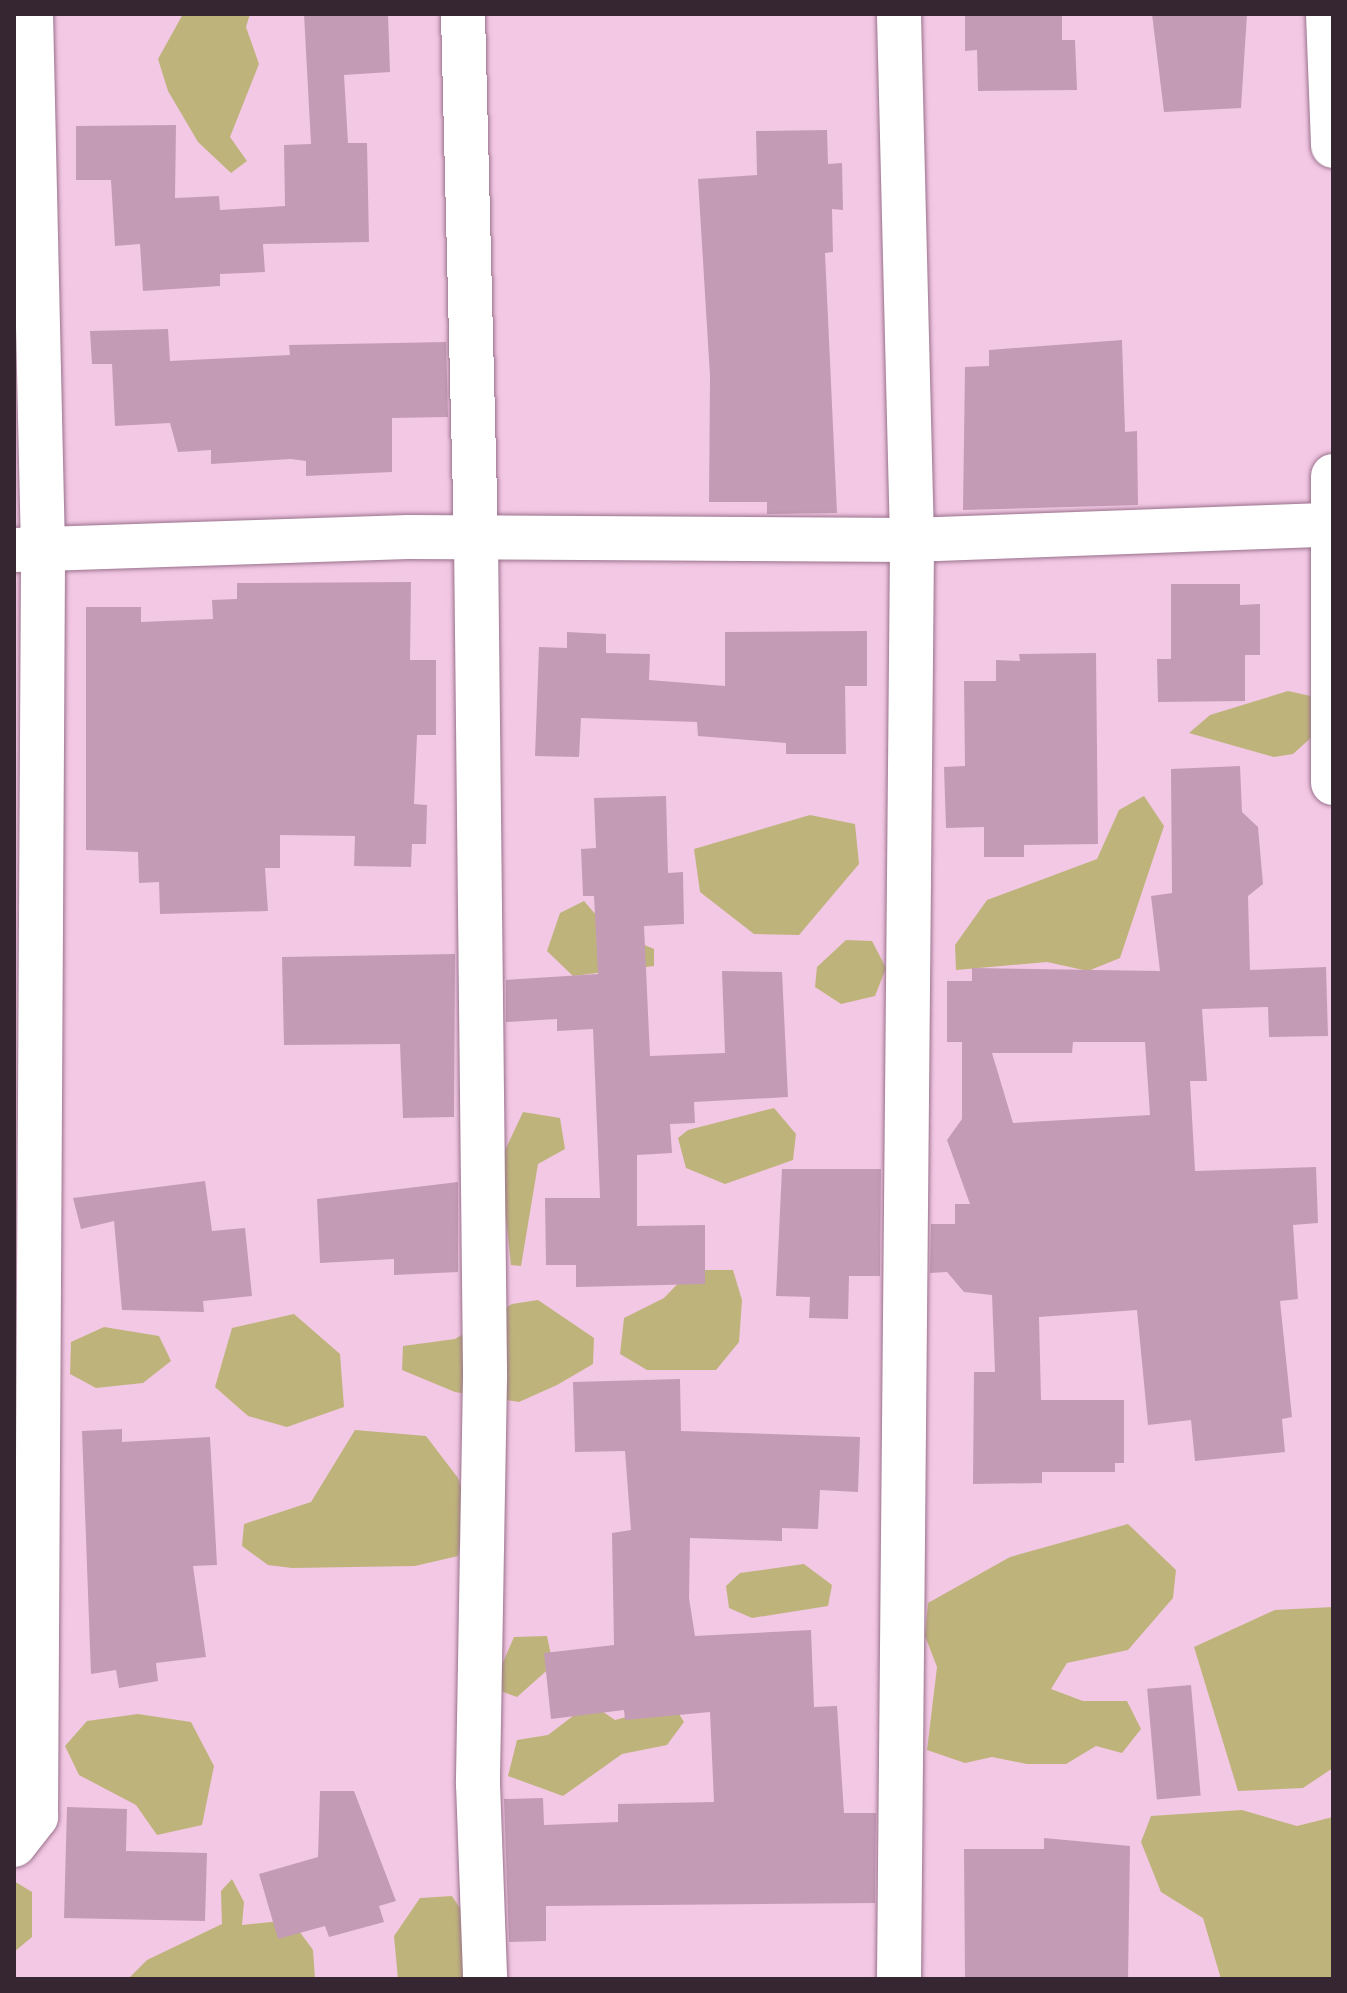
<!DOCTYPE html>
<html>
<head>
<meta charset="utf-8">
<style>
  body { margin:0 }
  #map { position:relative; width:1347px; height:1993px; overflow:hidden; background:#f3c8e4; font-family:Mulish,sans-serif }
  div>[style] { position:absolute }
  .green>* { inset:0; background:#beb47b }
  .building>* { inset:0; background:#c49bb5; transform-origin:0 0 }
  .roads { filter:drop-shadow(0 0 2px #99728c) drop-shadow(0 0 2px #99728c) }
  .street>* { height:44px; margin:-22px; padding:0 22px; transform-origin:22px; border-radius:22px; background:#fff }
  span { translate:-50% -50%; white-space:nowrap; text-align:center; line-height:1.15; -webkit-text-stroke:6px #fef5fa; paint-order:stroke }
  .frame { position:absolute; inset:0; border:16px solid #362631; pointer-events:none }
</style>
</head>
<body>
<div id="map">
  <div class="green">
    <i style="clip-path:polygon(183px 14px,250px 14px,246px 27px,259px 64px,230px 137px,247px 161px,231px 173px,198px 142px,168px 91px,158px 59px)"></i>
    <i style="clip-path:polygon(1288px 691px,1315px 697px,1324px 726px,1293px 754px,1274px 757px,1189px 733px,1210px 715px)"></i>
    <i style="clip-path:polygon(1144px 796px,1164px 826px,1120px 958px,1088px 971px,1047px 962px,956px 970px,955px 945px,987px 900px,1097px 859px,1119px 810px)"></i>
    <i style="clip-path:polygon(810px 815px,855px 824px,859px 864px,799px 935px,754px 934px,700px 892px,694px 849px)"></i>
    <i style="clip-path:polygon(584px 901px,609px 930px,654px 949px,654px 966px,573px 976px,547px 951px,560px 913px)"></i>
    <i style="clip-path:polygon(846px 940px,872px 941px,886px 968px,875px 996px,841px 1004px,815px 987px,817px 967px)"></i>
    <i style="clip-path:polygon(774px 1108px,796px 1134px,793px 1160px,725px 1184px,686px 1168px,678px 1138px,688px 1130px)"></i>
    <i style="clip-path:polygon(523px 1112px,560px 1118px,565px 1149px,538px 1164px,521px 1266px,511px 1265px,500px 1161px)"></i>
    <i style="clip-path:polygon(691px 1270px,733px 1270px,742px 1300px,739px 1342px,716px 1370px,647px 1370px,620px 1354px,624px 1318px,664px 1298px)"></i>
    <i style="clip-path:polygon(538px 1300px,594px 1338px,593px 1364px,557px 1385px,519px 1402px,455px 1392px,402px 1370px,403px 1346px,455px 1339px,512px 1304px)"></i>
    <i style="clip-path:polygon(294px 1314px,340px 1354px,344px 1407px,287px 1427px,248px 1416px,215px 1387px,232px 1328px)"></i>
    <i style="clip-path:polygon(104px 1327px,159px 1336px,171px 1361px,143px 1383px,96px 1388px,70px 1374px,71px 1342px)"></i>
    <i style="clip-path:polygon(355px 1430px,426px 1436px,458px 1478px,466px 1503px,458px 1556px,415px 1566px,292px 1568px,268px 1565px,242px 1546px,244px 1524px,311px 1502px)"></i>
    <i style="clip-path:polygon(1128px 1524px,1176px 1570px,1173px 1598px,1128px 1650px,1067px 1663px,1051px 1689px,1083px 1701px,1127px 1701px,1141px 1729px,1122px 1753px,1096px 1746px,1066px 1764px,1027px 1764px,992px 1757px,965px 1763px,927px 1750px,937px 1667px,925px 1636px,928px 1603px,1010px 1557px)"></i>
    <i style="clip-path:polygon(804px 1564px,832px 1585px,828px 1606px,752px 1618px,729px 1608px,726px 1586px,740px 1573px)"></i>
    <i style="clip-path:polygon(1333px 1607px,1333px 1768px,1303px 1788px,1238px 1791px,1194px 1647px,1275px 1610px)"></i>
    <i style="clip-path:polygon(547px 1636px,553px 1665px,517px 1697px,503px 1692px,497px 1676px,514px 1637px)"></i>
    <i style="clip-path:polygon(590px 1703px,615px 1720px,673px 1704px,684px 1722px,667px 1745px,622px 1754px,563px 1796px,508px 1776px,517px 1740px,548px 1735px)"></i>
    <i style="clip-path:polygon(138px 1714px,191px 1722px,214px 1766px,202px 1825px,157px 1835px,136px 1805px,79px 1775px,65px 1746px,87px 1721px)"></i>
    <i style="clip-path:polygon(1242px 1810px,1297px 1826px,1333px 1817px,1333px 1979px,1221px 1979px,1203px 1918px,1161px 1892px,1141px 1842px,1151px 1816px)"></i>
    <i style="clip-path:polygon(232px 1879px,244px 1902px,242px 1925px,291px 1920px,313px 1950px,315px 1979px,128px 1979px,147px 1960px,222px 1924px,221px 1891px)"></i>
    <i style="clip-path:polygon(14px 1881px,32px 1892px,32px 1937px,14px 1952px)"></i>
    <i style="clip-path:polygon(452px 1896px,506px 1979px,398px 1979px,394px 1936px,420px 1898px)"></i>
  </div>
  <div class="building">
    <i style="clip-path:polygon(304px 14px,388px 14px,390px 72px,344px 75px,348px 143px,367px 143px,369px 242px,263px 244px,265px 272px,220px 274px,220px 286px,143px 291px,140px 244px,115px 246px,111px 180px,76px 180px,76px 126px,176px 125px,175px 198px,219px 196px,220px 210px,285px 206px,284px 145px,311px 144px)"></i>
    <i style="clip-path:polygon(965px 14px,1062px 14px,1062px 40px,1075px 40px,1077px 90px,978px 91px,977px 50px,965px 51px)"></i>
    <i style="clip-path:polygon(1152px 14px,1247px 14px,1241px 108px,1164px 112px)"></i>
    <i style="clip-path:polygon(827px 130px,828px 164px,842px 163px,843px 210px,832px 209px,833px 252px,825px 253px,837px 513px,767px 514px,767px 502px,709px 502px,710px 376px,698px 179px,757px 175px,756px 131px)"></i>
    <i style="clip-path:polygon(168px 329px,170px 361px,290px 355px,289px 345px,446px 342px,448px 417px,392px 418px,392px 472px,306px 476px,306px 461px,291px 459px,211px 464px,211px 450px,178px 452px,170px 423px,115px 426px,112px 364px,92px 364px,90px 331px)"></i>
    <i style="clip-path:polygon(1122px 340px,1125px 432px,1137px 431px,1138px 505px,963px 510px,965px 367px,989px 366px,989px 350px)"></i>
    <i style="clip-path:polygon(411px 582px,410px 660px,436px 660px,436px 735px,417px 735px,414px 804px,427px 805px,426px 844px,412px 844px,411px 867px,354px 866px,355px 836px,280px 835px,280px 868px,265px 868px,268px 911px,160px 914px,159px 882px,139px 883px,138px 852px,86px 850px,86px 607px,141px 607px,141px 622px,213px 619px,212px 600px,237px 599px,237px 583px)"></i>
    <i style="clip-path:polygon(1171px 584px,1240px 584px,1240px 605px,1260px 604px,1260px 655px,1245px 655px,1245px 701px,1158px 702px,1157px 659px,1171px 659px)"></i>
    <i style="clip-path:polygon(867px 631px,867px 686px,845px 686px,846px 754px,786px 754px,786px 743px,698px 736px,697px 722px,581px 718px,579px 757px,535px 756px,539px 647px,567px 648px,567px 632px,606px 634px,606px 653px,650px 654px,649px 680px,725px 686px,725px 632px)"></i>
    <i style="clip-path:polygon(1096px 653px,1098px 844px,1024px 845px,1024px 857px,984px 857px,984px 827px,946px 828px,944px 767px,965px 766px,964px 681px,996px 681px,996px 660px,1020px 661px,1019px 654px)"></i>
    <i style="clip-path:polygon(evenodd,1240px 766px,1242px 812px,1258px 827px,1263px 884px,1248px 896px,1250px 970px,1326px 967px,1328px 1036px,1269px 1037px,1268px 1007px,1202px 1009px,1207px 1081px,1190px 1081px,1195px 1171px,1316px 1167px,1318px 1223px,1293px 1225px,1298px 1299px,1280px 1301px,1292px 1417px,1282px 1419px,1285px 1452px,1195px 1461px,1191px 1420px,1148px 1425px,1137px 1310px,1039px 1317px,1041px 1400px,1124px 1400px,1124px 1463px,1115px 1463px,1115px 1472px,1042px 1472px,1042px 1483px,973px 1484px,974px 1372px,995px 1372px,992px 1295px,964px 1292px,947px 1272px,930px 1273px,931px 1224px,955px 1224px,955px 1204px,970px 1204px,947px 1140px,962px 1119px,962px 1042px,947px 1042px,947px 981px,972px 981px,972px 968px,1160px 971px,1151px 896px,1172px 893px,1171px 769px,1240px 766px,1073px 1042px,1145px 1042px,1150px 1115px,1013px 1123px,992px 1053px,1072px 1053px,1073px 1042px)"></i>
    <i style="clip-path:polygon(666px 796px,668px 873px,683px 872px,684px 924px,644px 926px,650px 1056px,725px 1053px,722px 971px,782px 972px,788px 1097px,694px 1102px,695px 1123px,670px 1124px,672px 1153px,637px 1155px,637px 1226px,705px 1225px,705px 1284px,576px 1287px,576px 1265px,546px 1265px,545px 1198px,600px 1198px,593px 1029px,557px 1031px,557px 1019px,506px 1022px,506px 980px,598px 974px,594px 896px,583px 896px,581px 849px,596px 848px,594px 798px)"></i>
    <i style="clip-path:polygon(455px 954px,454px 1117px,403px 1118px,400px 1044px,284px 1045px,282px 957px)"></i>
    <i style="clip-path:polygon(782px 1169px,881px 1169px,880px 1276px,849px 1276px,848px 1319px,809px 1318px,810px 1297px,776px 1296px)"></i>
    <i style="clip-path:polygon(205px 1181px,212px 1231px,245px 1228px,252px 1296px,203px 1301px,204px 1312px,122px 1310px,114px 1221px,81px 1229px,73px 1198px)"></i>
    <i style="clip-path:polygon(458px 1182px,458px 1272px,394px 1275px,394px 1259px,320px 1263px,317px 1199px)"></i>
    <i style="clip-path:polygon(680px 1379px,681px 1431px,860px 1437px,858px 1492px,820px 1490px,818px 1529px,782px 1528px,782px 1541px,690px 1538px,689px 1598px,695px 1636px,811px 1630px,814px 1707px,837px 1706px,844px 1813px,876px 1813px,875px 1903px,546px 1906px,546px 1941px,509px 1942px,504px 1799px,543px 1798px,544px 1825px,618px 1822px,618px 1804px,714px 1802px,710px 1712px,625px 1720px,624px 1710px,551px 1719px,544px 1653px,614px 1645px,612px 1533px,631px 1530px,625px 1451px,575px 1452px,573px 1382px)"></i>
    <i style="clip-path:polygon(122px 1429px,122px 1442px,210px 1437px,217px 1565px,193px 1566px,206px 1657px,156px 1663px,158px 1681px,119px 1688px,116px 1670px,91px 1674px,82px 1431px)"></i>
    <i style="left:1191px;top:1685px;width:111px;height:44px;rotate:85deg"></i>
    <i style="clip-path:polygon(320px 1791px,354px 1791px,396px 1901px,379px 1906px,384px 1922px,329px 1937px,325px 1926px,278px 1939px,259px 1874px,318px 1857px)"></i>
    <i style="clip-path:polygon(67px 1807px,127px 1809px,126px 1851px,207px 1853px,205px 1921px,64px 1918px)"></i>
    <i style="clip-path:polygon(1044px 1838px,1130px 1846px,1128px 1979px,965px 1979px,964px 1849px,1044px 1849px)"></i>
  </div>
  <div class="roads">
    <div class="street">
      <i style="left:463px;top:14px;width:525px;rotate:88.58deg"></i>
      <i style="left:476px;top:539px;width:838px;rotate:89.38deg"></i>
      <i style="left:485px;top:1377px;width:407px;rotate:91deg"></i>
      <i style="left:478px;top:1784px;width:195px;rotate:87.9deg"></i>
      <i style="left:1328px;top:14px;width:132px;rotate:87.8deg"></i>
      <i style="left:1333px;top:476px;width:307px;rotate:90deg"></i>
      <i style="left:14px;top:550px;width:394px;rotate:-1.9deg"></i>
      <i style="left:408px;top:537px;width:504px;rotate:0.34deg"></i>
      <i style="left:912px;top:540px;width:418px;rotate:-2.1deg"></i>
      <i style="left:14px;top:1845px;width:36px;rotate:-52deg"></i>
      <i style="left:36px;top:1817px;width:1267px;rotate:-89.68deg"></i>
      <i style="left:43px;top:550px;width:536px;rotate:-91.28deg"></i>
      <i style="left:899px;top:1979px;width:1439px;rotate:-89.48deg"></i>
      <i style="left:912px;top:540px;width:526px;rotate:-91.42deg"></i>
    </div>
  </div>
  <div class="frame"></div>
</div>
</body>
</html>
